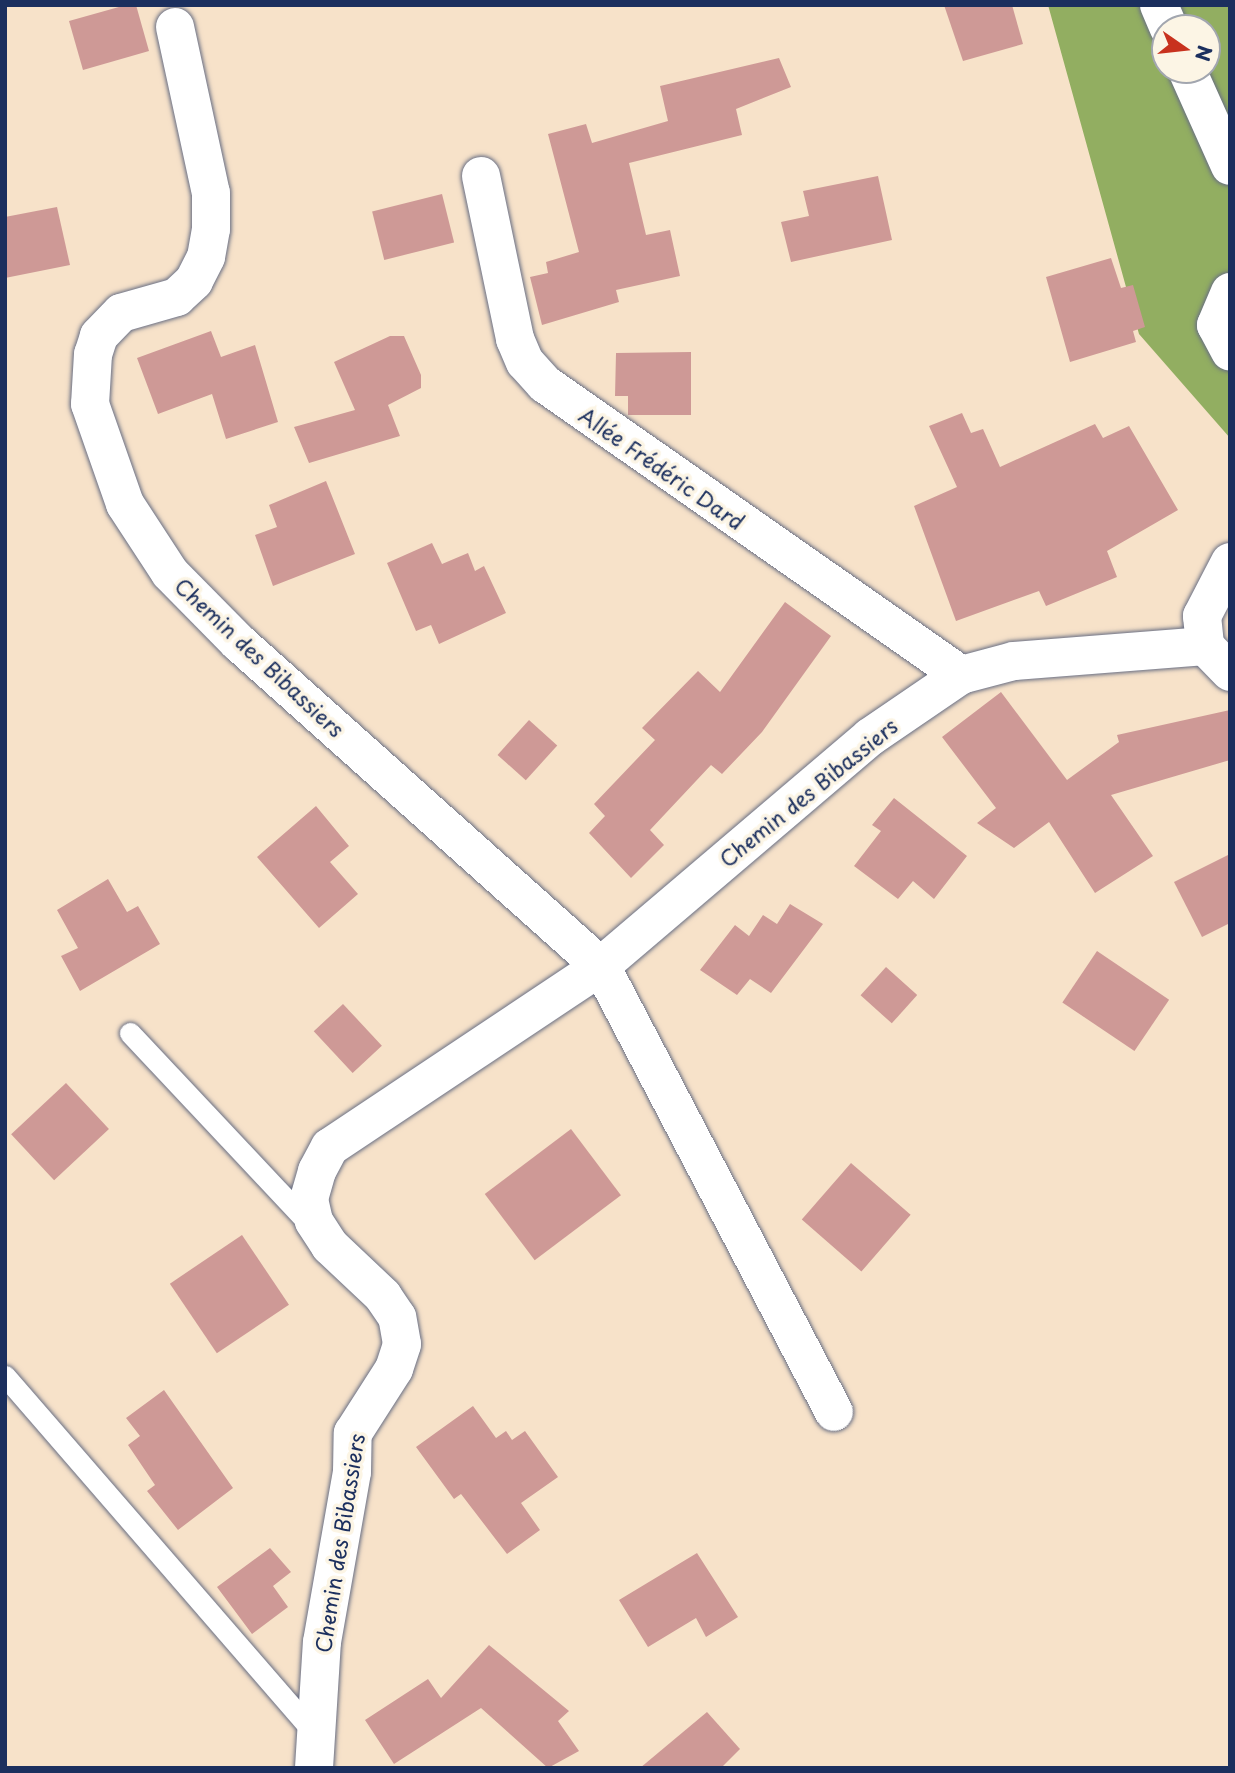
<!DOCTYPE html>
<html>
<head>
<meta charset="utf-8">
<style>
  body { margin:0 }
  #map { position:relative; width:1235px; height:1773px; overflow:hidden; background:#f7e2c9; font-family:"Playpen Sans",sans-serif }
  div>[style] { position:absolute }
  .forest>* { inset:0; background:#92ae61 }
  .building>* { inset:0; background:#ce9996; transform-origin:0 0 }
  .roads { filter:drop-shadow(0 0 2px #686e83) drop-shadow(0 0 2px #686e83) }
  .lane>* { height:21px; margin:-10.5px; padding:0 10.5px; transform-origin:10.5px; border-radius:10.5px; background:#fff }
  .street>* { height:38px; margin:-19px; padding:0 19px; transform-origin:19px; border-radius:19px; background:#fff }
  .secondary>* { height:38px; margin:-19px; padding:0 19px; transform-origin:19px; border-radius:19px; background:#fff }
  span { translate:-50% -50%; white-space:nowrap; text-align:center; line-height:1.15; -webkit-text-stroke:7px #fcf5e5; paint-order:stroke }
  .street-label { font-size:21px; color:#1b2f5e }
  .frame { position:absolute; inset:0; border:7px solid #1b2f5e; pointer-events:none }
  .north { position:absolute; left:1151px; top:14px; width:70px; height:70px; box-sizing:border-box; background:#fcf5e5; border:2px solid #a2a6af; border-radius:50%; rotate:104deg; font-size:19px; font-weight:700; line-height:28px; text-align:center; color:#1b2f5e }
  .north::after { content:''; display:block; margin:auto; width:24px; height:32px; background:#c8321e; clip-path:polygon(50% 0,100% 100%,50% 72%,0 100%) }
</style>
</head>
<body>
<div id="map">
  <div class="forest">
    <i style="clip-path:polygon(evenodd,1048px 5px,1230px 5px,1230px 438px,1139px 334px,1048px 5px,1165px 28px,1207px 28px,1207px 70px,1165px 70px,1165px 28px)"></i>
  </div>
  <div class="building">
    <i style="clip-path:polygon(126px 5px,136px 5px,149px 51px,83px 70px,69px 21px)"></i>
    <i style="clip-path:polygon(944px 5px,1012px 5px,1023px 44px,963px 61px)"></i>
    <i style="clip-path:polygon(779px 58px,791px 87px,736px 109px,742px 135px,629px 163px,646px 235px,670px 230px,680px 276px,616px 290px,619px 302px,542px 325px,530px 277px,548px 273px,546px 262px,579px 252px,548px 134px,586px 124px,592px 143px,668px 121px,660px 86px)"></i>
    <i style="clip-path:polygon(878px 176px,892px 240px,791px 262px,781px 222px,809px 216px,803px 191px)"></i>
    <i style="left:442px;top:194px;width:50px;height:72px;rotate:76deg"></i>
    <i style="clip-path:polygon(57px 207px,70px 265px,5px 278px,5px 217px)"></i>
    <i style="clip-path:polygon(1111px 258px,1121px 288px,1133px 285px,1145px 327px,1133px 331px,1136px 342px,1070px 362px,1046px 277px)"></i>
    <i style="clip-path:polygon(211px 331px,221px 357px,255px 345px,278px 422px,226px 439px,212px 394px,158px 414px,137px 358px)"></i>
    <i style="clip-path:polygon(390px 336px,404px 336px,421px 375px,421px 388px,388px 405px,400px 436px,309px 463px,294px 427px,355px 410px,334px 362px)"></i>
    <i style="clip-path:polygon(691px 352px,691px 415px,628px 415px,628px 396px,615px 396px,616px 353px)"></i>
    <i style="clip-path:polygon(962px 413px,971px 433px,983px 429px,1000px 467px,1095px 424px,1103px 438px,1129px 426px,1178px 510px,1107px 551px,1117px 577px,1046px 606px,1039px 591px,956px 621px,914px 506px,957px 487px,929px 426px)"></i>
    <i style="clip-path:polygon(326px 481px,355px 554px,273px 586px,255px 535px,277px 527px,269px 505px)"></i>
    <i style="clip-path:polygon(432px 543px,442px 564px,468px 553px,475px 571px,484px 566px,506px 613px,439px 644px,431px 625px,416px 631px,387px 563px)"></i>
    <i style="clip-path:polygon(785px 602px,831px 636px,762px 732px,722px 774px,711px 765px,650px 830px,664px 845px,631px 878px,589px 833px,605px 816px,594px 804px,655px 740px,642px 728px,698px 671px,720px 692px)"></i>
    <i style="clip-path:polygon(1001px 692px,1067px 780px,1119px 742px,1117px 735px,1230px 710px,1230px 760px,1111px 795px,1153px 856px,1095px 893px,1049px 822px,1014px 848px,977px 823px,996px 808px,942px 737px)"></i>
    <i style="left:529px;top:720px;width:38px;height:47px;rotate:42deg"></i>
    <i style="clip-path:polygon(894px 798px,967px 856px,934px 899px,913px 881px,898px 899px,854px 866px,881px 831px,872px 825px)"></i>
    <i style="clip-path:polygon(316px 806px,349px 846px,330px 862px,358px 894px,319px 928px,257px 857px)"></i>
    <i style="clip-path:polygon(1230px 854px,1230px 923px,1202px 937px,1174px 882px)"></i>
    <i style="clip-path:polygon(108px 879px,127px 912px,138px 906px,160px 944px,80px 991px,61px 956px,78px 948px,57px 910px)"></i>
    <i style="clip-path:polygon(790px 904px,823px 924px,771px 993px,750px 979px,737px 995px,700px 970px,735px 925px,749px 936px,763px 915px,777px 924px)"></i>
    <i style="left:1097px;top:951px;width:87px;height:62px;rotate:34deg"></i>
    <i style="left:886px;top:967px;width:42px;height:38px;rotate:42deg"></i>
    <i style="left:343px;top:1004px;width:57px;height:40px;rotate:47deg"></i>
    <i style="left:66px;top:1083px;width:63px;height:75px;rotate:47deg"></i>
    <i style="left:571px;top:1129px;width:83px;height:108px;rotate:53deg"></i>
    <i style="left:851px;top:1163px;width:79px;height:75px;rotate:41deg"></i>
    <i style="left:242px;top:1235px;width:84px;height:87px;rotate:56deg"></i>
    <i style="clip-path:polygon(164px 1390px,233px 1488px,178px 1530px,147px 1491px,155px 1485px,128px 1445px,140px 1436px,126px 1418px)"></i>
    <i style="clip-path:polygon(473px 1406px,496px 1438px,506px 1431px,512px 1440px,525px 1431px,558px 1477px,521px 1503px,540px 1530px,507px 1554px,461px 1494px,454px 1499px,416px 1447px)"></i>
    <i style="clip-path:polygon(270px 1548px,291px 1572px,273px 1586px,288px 1607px,252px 1634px,217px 1587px)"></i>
    <i style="clip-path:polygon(697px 1553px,738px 1617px,706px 1637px,696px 1618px,648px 1647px,619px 1600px)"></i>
    <i style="clip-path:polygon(489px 1645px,569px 1711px,558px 1721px,579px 1751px,548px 1768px,481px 1708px,394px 1764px,365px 1720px,428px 1679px,441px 1698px)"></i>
    <i style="clip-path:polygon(707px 1712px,740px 1749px,721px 1768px,640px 1768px)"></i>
  </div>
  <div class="roads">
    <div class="lane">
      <i style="left:130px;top:1033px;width:263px;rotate:46.8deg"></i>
      <i style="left:5px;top:1376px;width:470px;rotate:49.1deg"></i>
    </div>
    <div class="street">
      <i style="left:175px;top:27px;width:170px;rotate:77.8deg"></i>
      <i style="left:211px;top:193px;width:36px;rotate:90deg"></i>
      <i style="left:211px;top:229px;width:28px;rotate:100deg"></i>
      <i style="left:206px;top:257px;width:27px;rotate:117deg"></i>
      <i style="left:194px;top:281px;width:23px;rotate:137deg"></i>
      <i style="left:177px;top:297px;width:58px;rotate:164.1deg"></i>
      <i style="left:121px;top:313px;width:32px;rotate:134deg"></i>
      <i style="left:99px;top:336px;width:19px;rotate:108deg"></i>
      <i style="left:93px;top:354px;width:50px;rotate:93.4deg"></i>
      <i style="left:90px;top:404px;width:106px;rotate:70.7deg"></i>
      <i style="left:125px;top:504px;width:82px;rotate:56.9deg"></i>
      <i style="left:170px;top:573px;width:97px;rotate:45.4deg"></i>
      <i style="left:238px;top:642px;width:487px;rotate:41.8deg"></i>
      <i style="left:601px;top:966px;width:503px;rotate:62.42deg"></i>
      <i style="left:481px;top:176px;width:167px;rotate:78.2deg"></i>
      <i style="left:515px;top:339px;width:25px;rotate:67deg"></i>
      <i style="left:525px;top:362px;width:30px;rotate:48deg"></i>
      <i style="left:545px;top:384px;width:508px;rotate:34.97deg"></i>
      <i style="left:314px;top:1768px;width:126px;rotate:-86.4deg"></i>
      <i style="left:322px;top:1642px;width:173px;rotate:-80deg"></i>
      <i style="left:352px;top:1472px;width:39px;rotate:-89deg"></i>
      <i style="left:353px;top:1433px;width:76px;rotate:-57.4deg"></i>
      <i style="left:394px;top:1369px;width:26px;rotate:-72deg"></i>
      <i style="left:402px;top:1344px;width:27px;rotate:-100deg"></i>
      <i style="left:397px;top:1317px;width:25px;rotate:-124deg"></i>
      <i style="left:383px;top:1296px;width:73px;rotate:-136.7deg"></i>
      <i style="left:330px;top:1246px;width:30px;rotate:-123deg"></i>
      <i style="left:314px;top:1221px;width:23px;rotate:-103deg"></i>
      <i style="left:309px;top:1199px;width:29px;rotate:-74deg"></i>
      <i style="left:317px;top:1171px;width:27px;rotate:-62deg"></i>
      <i style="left:330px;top:1147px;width:326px;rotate:-33.7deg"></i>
      <i style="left:601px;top:966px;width:353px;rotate:-40.4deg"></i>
      <i style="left:870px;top:737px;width:110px;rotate:-34.3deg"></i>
      <i style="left:961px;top:675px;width:55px;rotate:-14.8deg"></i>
      <i style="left:1014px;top:661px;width:192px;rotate:-4.5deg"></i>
    </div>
    <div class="secondary">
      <i style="left:1159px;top:5px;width:25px;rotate:67deg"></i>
      <i style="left:1187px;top:70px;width:105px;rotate:65.9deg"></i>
      <i style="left:1230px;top:292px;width:36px;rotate:113deg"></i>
      <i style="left:1216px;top:325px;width:30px;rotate:62deg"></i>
      <i style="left:1230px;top:562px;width:61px;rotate:117.4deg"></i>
      <i style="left:1202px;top:616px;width:30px;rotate:84deg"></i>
      <i style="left:1205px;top:646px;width:36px;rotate:46deg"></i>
    </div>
  </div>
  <div class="street-label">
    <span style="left:662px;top:468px;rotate:35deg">Allée Frédéric Dard</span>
    <span style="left:260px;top:657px;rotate:43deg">Chemin des Bibassiers</span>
    <span style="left:808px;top:792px;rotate:-39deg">Chemin des Bibassiers</span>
    <span style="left:339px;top:1543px;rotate:-81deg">Chemin des Bibassiers</span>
  </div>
  <div class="frame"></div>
  <div class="north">N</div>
</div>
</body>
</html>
